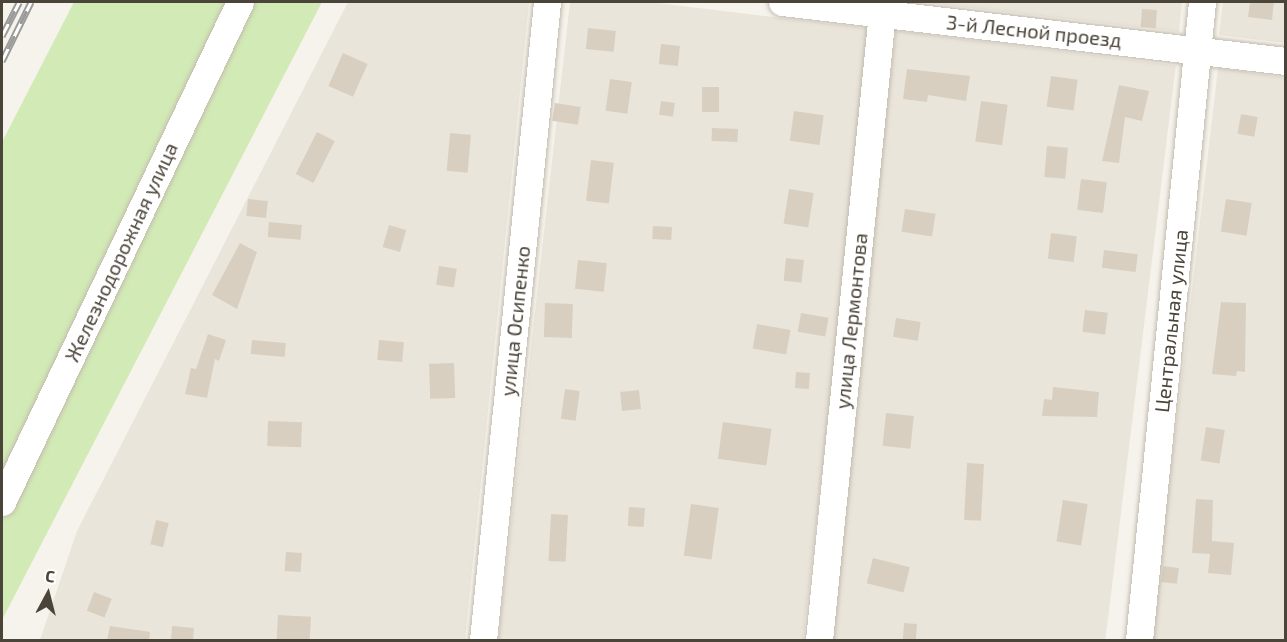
<!DOCTYPE html>
<html>
<head>
<meta charset="utf-8">
<style>
  body { margin:0 }
  #map { position:relative; width:1287px; height:642px; overflow:hidden; background:#f6f3ec; font-family:"Exo 2",sans-serif }
  div>[style] { position:absolute }
  .residential>* { inset:0; background:#eae5da; transform-origin:0 0 }
  .green>* { inset:0; background:#d2eab5 }
  .building>* { inset:0; background:#d8cfc1; transform-origin:0 0 }
  .roads { filter:drop-shadow(0 0 2px #c2bbae) drop-shadow(0 0 2px #c2bbae) }
  .minor>* { height:27px; margin:-13.5px; padding:0 13.5px; transform-origin:13.5px; border-radius:13.5px; background:#fff }
  .rail>* { height:7px; margin-top:-3.5px; transform-origin:0; background:repeating-linear-gradient(90deg,#fff 0 14px,#9a9a9a 0 28px); box-sizing:border-box; border-block:2px solid #9a9a9a }
  span { translate:-50% -50%; white-space:nowrap; text-align:center; line-height:1.15; -webkit-text-stroke:5px #fff; paint-order:stroke }
  .street-label { font-size:20px; color:#4b4439 }
  .frame { position:absolute; inset:0; border:3px solid #4b4439; pointer-events:none }
  .north { position:absolute; left:18px; top:564px; width:60px; height:60px; -webkit-text-stroke:4px #fff; paint-order:stroke; rotate:7deg; font-size:16px; font-weight:700; line-height:24px; text-align:center; color:#4b4439 }
  .north::after { content:''; display:block; margin:auto; width:21px; height:27px; background:#4b4439; clip-path:polygon(50% 0,100% 100%,50% 72%,0 100%) }
</style>
</head>
<body>
<div id="map">
  <div class="residential">
    <i style="clip-path:polygon(348px 2px,529px 2px,465px 640px,40px 640px,77px 531px)"></i>
    <i style="clip-path:polygon(570px 2px,649px 2px,872px 29px,803px 640px,498px 640px)"></i>
    <i style="clip-path:polygon(920px 2px,1182px 2px,1179px 32px)"></i>
    <i style="clip-path:polygon(1223px 2px,1285px 2px,1285px 43px,1219px 35px)"></i>
    <i style="left:896px;top:31px;width:282px;height:613px;rotate:7deg"></i>
    <i style="clip-path:polygon(1218px 68px,1285px 78px,1285px 640px,1151px 640px)"></i>
  </div>
  <div class="green">
    <i style="clip-path:polygon(74px 2px,322px 2px,2px 620px,2px 142px)"></i>
  </div>
  <div class="building">
    <i style="clip-path:polygon(1250px 2px,1274px 2px,1272px 20px,1248px 17px)"></i>
    <i style="left:1142px;top:9px;width:15px;height:18px;rotate:4deg"></i>
    <i style="left:588px;top:28px;width:28px;height:21px;rotate:6deg"></i>
    <i style="left:661px;top:44px;width:19px;height:20px;rotate:6deg"></i>
    <i style="left:343px;top:53px;width:27px;height:36px;rotate:24deg"></i>
    <i style="clip-path:polygon(907px 69px,970px 76px,966px 101px,928px 95px,927px 102px,903px 99px)"></i>
    <i style="left:1051px;top:76px;width:27px;height:31px;rotate:8deg"></i>
    <i style="left:610px;top:79px;width:22px;height:32px;rotate:8deg"></i>
    <i style="clip-path:polygon(1119px 85px,1149px 91px,1142px 121px,1125px 117px,1119px 163px,1102px 161px)"></i>
    <i style="left:702px;top:87px;width:17px;height:25px"></i>
    <i style="left:661px;top:101px;width:14px;height:14px;rotate:8deg"></i>
    <i style="left:981px;top:101px;width:27px;height:41px;rotate:8deg"></i>
    <i style="left:555px;top:103px;width:26px;height:18px;rotate:9deg"></i>
    <i style="left:794px;top:111px;width:30px;height:30px;rotate:8deg"></i>
    <i style="left:1241px;top:114px;width:17px;height:20px;rotate:10deg"></i>
    <i style="left:712px;top:128px;width:26px;height:13px;rotate:2deg"></i>
    <i style="left:317px;top:132px;width:20px;height:47px;rotate:27deg"></i>
    <i style="left:450px;top:133px;width:21px;height:38px;rotate:5deg"></i>
    <i style="left:1047px;top:146px;width:21px;height:31px;rotate:5deg"></i>
    <i style="left:591px;top:160px;width:23px;height:41px;rotate:7deg"></i>
    <i style="left:1081px;top:179px;width:26px;height:31px;rotate:7deg"></i>
    <i style="left:789px;top:189px;width:25px;height:35px;rotate:9deg"></i>
    <i style="left:248px;top:199px;width:20px;height:17px;rotate:6deg"></i>
    <i style="left:1226px;top:199px;width:26px;height:33px;rotate:9deg"></i>
    <i style="left:905px;top:209px;width:31px;height:23px;rotate:9deg"></i>
    <i style="left:269px;top:222px;width:33px;height:15px;rotate:5deg"></i>
    <i style="left:389px;top:225px;width:18px;height:23px;rotate:16deg"></i>
    <i style="left:653px;top:226px;width:19px;height:13px;rotate:3deg"></i>
    <i style="left:1051px;top:233px;width:26px;height:26px;rotate:7deg"></i>
    <i style="clip-path:polygon(240px 243px,257px 252px,237px 309px,212px 295px)"></i>
    <i style="left:1104px;top:250px;width:34px;height:18px;rotate:7deg"></i>
    <i style="left:786px;top:258px;width:18px;height:23px;rotate:6deg"></i>
    <i style="left:578px;top:260px;width:29px;height:29px;rotate:6deg"></i>
    <i style="left:439px;top:266px;width:18px;height:19px;rotate:9deg"></i>
    <i style="clip-path:polygon(1221px 302px,1246px 303px,1245px 372px,1237px 371px,1236px 376px,1212px 374px)"></i>
    <i style="left:545px;top:303px;width:28px;height:34px;rotate:2deg"></i>
    <i style="left:1085px;top:310px;width:23px;height:22px;rotate:7deg"></i>
    <i style="left:801px;top:313px;width:28px;height:19px;rotate:10deg"></i>
    <i style="left:896px;top:318px;width:25px;height:19px;rotate:9deg"></i>
    <i style="left:757px;top:324px;width:34px;height:25px;rotate:10deg"></i>
    <i style="clip-path:polygon(208px 334px,226px 340px,219px 361px,215px 359px,207px 398px,185px 394px,191px 368px,196px 369px)"></i>
    <i style="left:252px;top:340px;width:34px;height:14px;rotate:5deg"></i>
    <i style="left:379px;top:340px;width:25px;height:20px;rotate:5deg"></i>
    <i style="left:454px;top:363px;width:35px;height:25px;rotate:88deg"></i>
    <i style="left:796px;top:372px;width:14px;height:16px;rotate:4deg"></i>
    <i style="clip-path:polygon(1053px 387px,1099px 392px,1097px 417px,1042px 416px,1044px 399px,1052px 400px)"></i>
    <i style="left:565px;top:389px;width:15px;height:30px;rotate:8deg"></i>
    <i style="left:639px;top:390px;width:19px;height:19px;rotate:84deg"></i>
    <i style="left:886px;top:413px;width:28px;height:33px;rotate:6deg"></i>
    <i style="left:268px;top:421px;width:34px;height:25px;rotate:2deg"></i>
    <i style="left:723px;top:422px;width:49px;height:37px;rotate:8deg"></i>
    <i style="left:1206px;top:427px;width:19px;height:34px;rotate:9deg"></i>
    <i style="left:967px;top:463px;width:17px;height:57px;rotate:3deg"></i>
    <i style="clip-path:polygon(1196px 499px,1213px 500px,1212px 541px,1234px 543px,1231px 575px,1208px 573px,1210px 554px,1192px 553px)"></i>
    <i style="left:1063px;top:500px;width:25px;height:42px;rotate:9deg"></i>
    <i style="left:691px;top:504px;width:28px;height:52px;rotate:8deg"></i>
    <i style="left:629px;top:507px;width:16px;height:19px;rotate:4deg"></i>
    <i style="left:551px;top:514px;width:17px;height:47px;rotate:3deg"></i>
    <i style="left:156px;top:520px;width:13px;height:25px;rotate:13deg"></i>
    <i style="left:286px;top:552px;width:16px;height:19px;rotate:4deg"></i>
    <i style="left:873px;top:558px;width:38px;height:26px;rotate:14deg"></i>
    <i style="left:1163px;top:566px;width:16px;height:16px;rotate:7deg"></i>
    <i style="left:94px;top:592px;width:19px;height:20px;rotate:21deg"></i>
    <i style="left:278px;top:615px;width:33px;height:24px;rotate:3deg"></i>
    <i style="left:904px;top:623px;width:13px;height:17px;rotate:4deg"></i>
    <i style="clip-path:polygon(110px 626px,150px 632px,149px 640px,107px 640px)"></i>
    <i style="clip-path:polygon(172px 626px,194px 628px,193px 640px,171px 640px)"></i>
  </div>
  <div class="roads">
    <div class="minor">
      <i style="left:782px;top:2px;width:507px;rotate:6.68deg"></i>
      <i style="left:2px;top:502px;width:554px;rotate:-64.55deg"></i>
      <i style="left:483px;top:640px;width:641px;rotate:-84.27deg"></i>
      <i style="left:819px;top:640px;width:641px;rotate:-84.27deg"></i>
      <i style="left:1139px;top:640px;width:641px;rotate:-84.36deg"></i>
    </div>
  </div>
  <div class="rail">
    <i style="left:2px;top:36px;width:38px;rotate:-63deg"></i>
    <i style="left:2px;top:61px;width:66px;rotate:-63.8deg"></i>
  </div>
  <div class="street-label">
    <span style="left:1034px;top:31px;rotate:6deg">3-й Лесной проезд</span>
    <span style="left:121px;top:252px;rotate:-65deg">Железнодорожная улица</span>
    <span style="left:515px;top:321px;rotate:-84deg">улица Осипенко</span>
    <span style="left:851px;top:321px;rotate:-84deg">улица Лермонтова</span>
    <span style="left:1171px;top:321px;rotate:-84deg">Центральная улица</span>
  </div>
  <div class="frame"></div>
  <div class="north">С</div>
</div>
</body>
</html>
